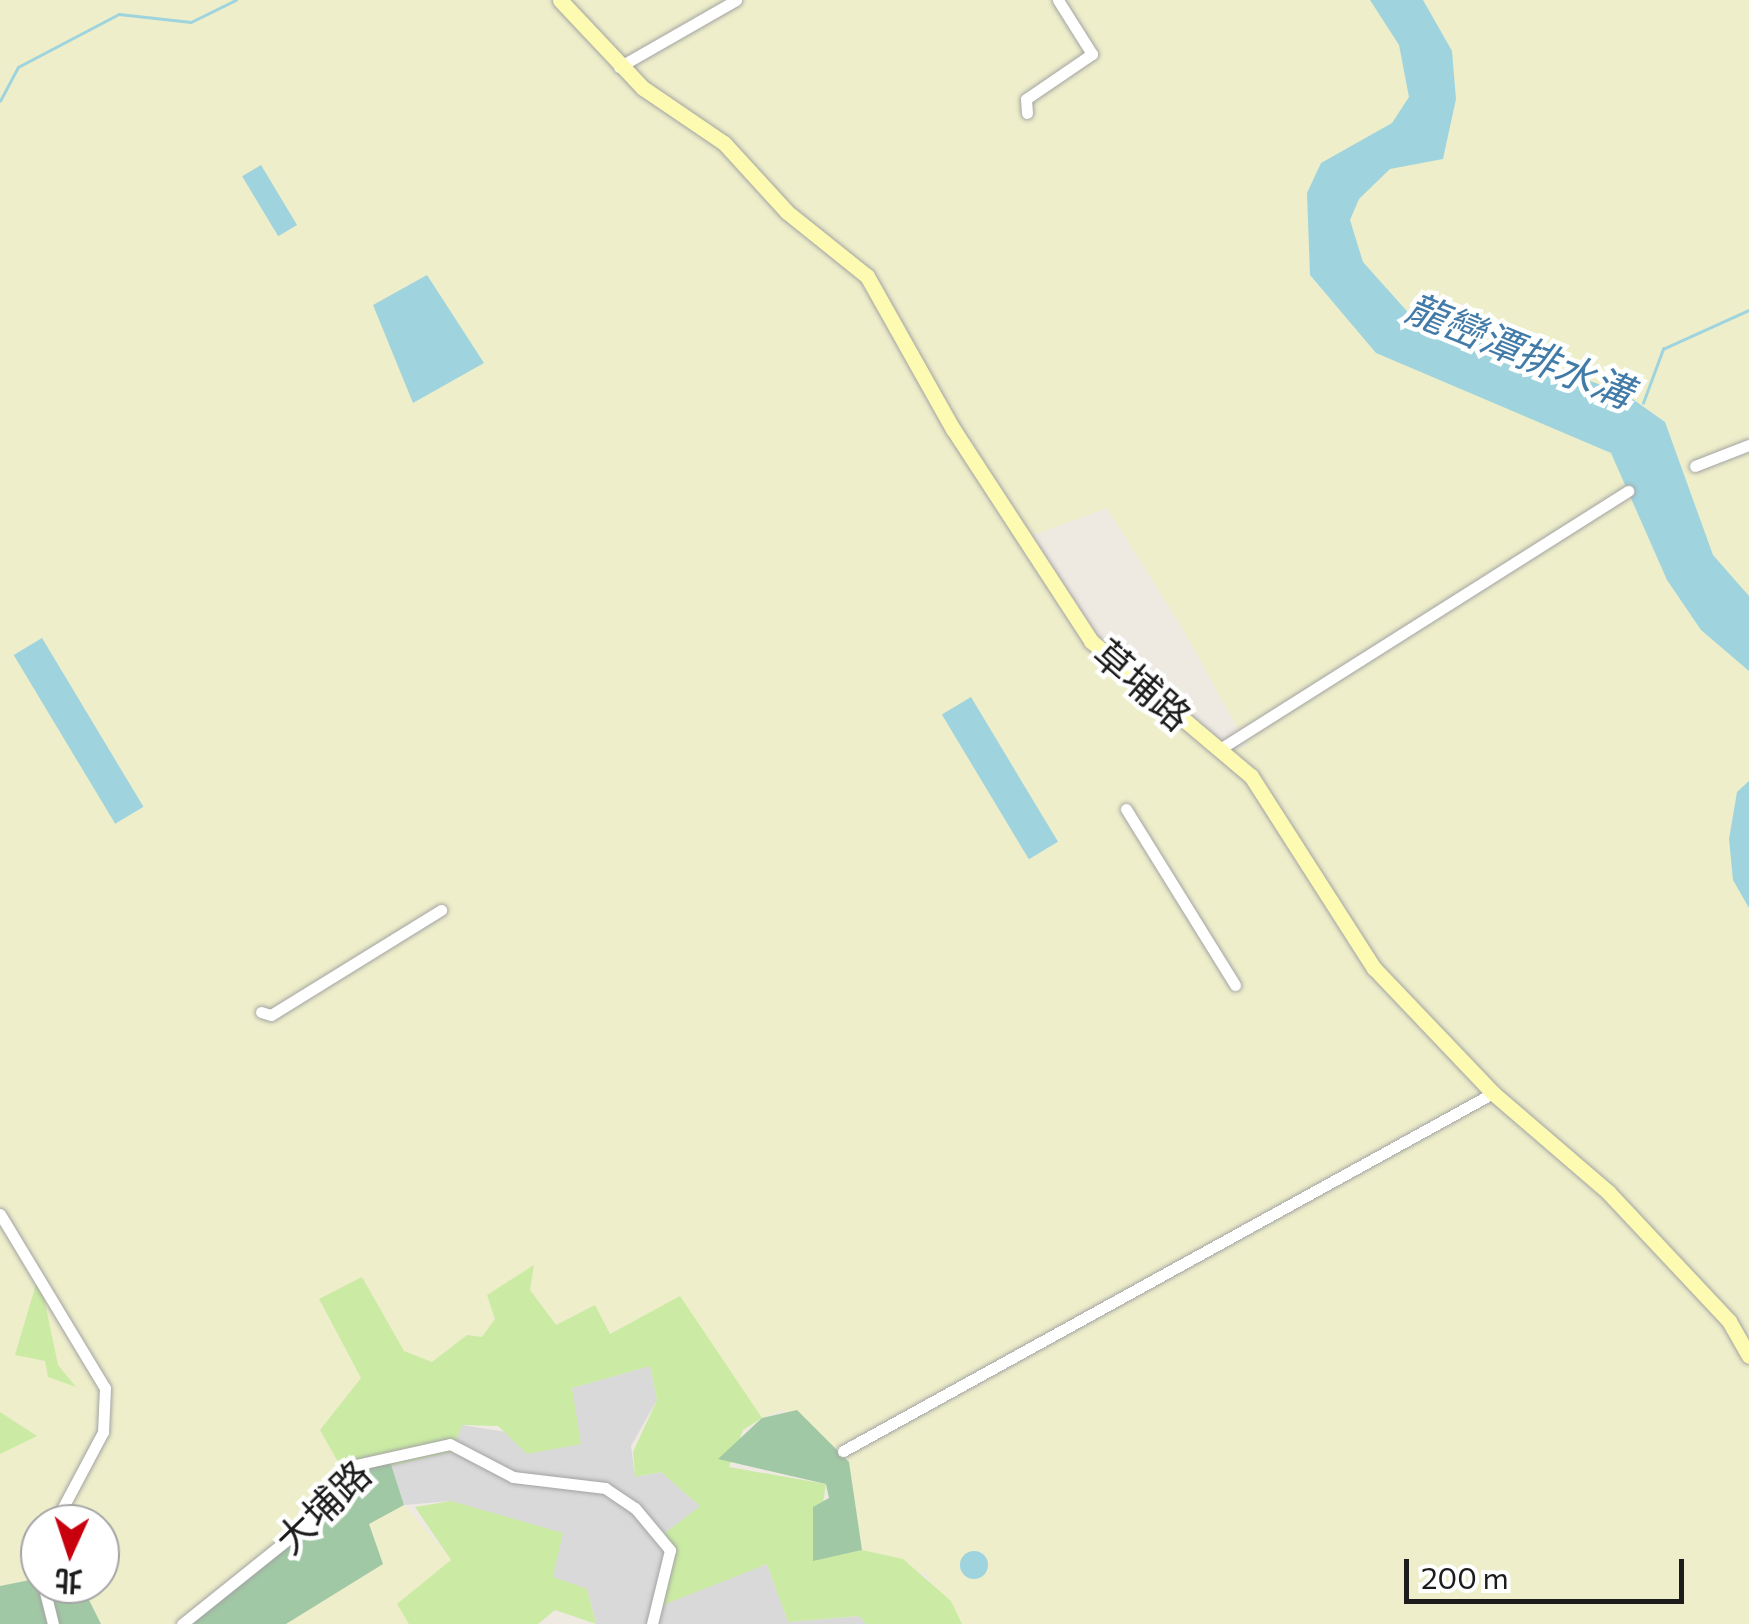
<!DOCTYPE html>
<html>
<head>
<meta charset="utf-8">
<style>
  body { margin:0 }
  #map { position:relative; width:1749px; height:1624px; overflow:hidden; background:#eee9e1; font-family:Commissioner,"Noto Sans TC",sans-serif }
  div>[style] { position:absolute }
  .residential>* { inset:0; background:#dad9d9 }
  .farmland>* { inset:0; background:#eeeecb }
  .grass>* { inset:0; background:#cbeba4 }
  .cemetery>* { inset:0; background:#a1c8a5 }
  .water>* { inset:0; background:#9fd4de; transform-origin:0 0 }
  .round { border-radius:50% }
  .stream>* { height:2.5px; margin:-1.25px; padding:0 1.25px; transform-origin:1.25px; border-radius:1.25px; background:#9fd4de }
  .roads { filter:drop-shadow(0 0 2px #a3a3a3) drop-shadow(0 0 2px #a3a3a3) }
  .street>* { height:11px; margin:-5.5px; padding:0 5.5px; transform-origin:5.5px; border-radius:5.5px; background:#fff }
  .secondary>* { height:15px; margin:-7.5px; padding:0 7.5px; transform-origin:7.5px; border-radius:7.5px; background:#fcfbb1 }
  span { translate:-50% -50%; white-space:nowrap; text-align:center; line-height:1.15; -webkit-text-stroke:9px #fff; paint-order:stroke }
  .street-label { font-size:38px; color:#1c1c1c }
  .water-label { font-size:40px; color:#427ba7; font-style:italic }
  .north { position:absolute; left:20px; top:1504px; width:100px; height:100px; box-sizing:border-box; background:#fff; border:2px solid #a4a4a4; border-radius:50%; rotate:183deg; font-size:28px; font-weight:700; line-height:40px; text-align:center; color:#1c1c1c }
  .north::after { content:''; display:block; margin:auto; width:35px; height:45px; background:#c8000d; clip-path:polygon(50% 0,100% 100%,50% 72%,0 100%) }
  .scale { position:absolute; left:1404px; top:1559px; width:280px; height:45px; box-sizing:border-box; border:5px solid #1c1c1c; border-top:0; padding-left:12px; font-size:30px; line-height:35px; white-space:nowrap; color:#1c1c1c; -webkit-text-stroke:8px #fff; paint-order:stroke }
</style>
</head>
<body>
<div id="map">
  <div class="residential">
    <i style="clip-path:polygon(650px 1366px,657px 1400px,631px 1446px,635px 1477px,661px 1472px,700px 1506px,668px 1554px,664px 1604px,767px 1564px,788px 1622px,860px 1616px,866px 1624px,596px 1624px,587px 1589px,553px 1578px,451px 1501px,404px 1505px,388px 1455px,461px 1425px,580px 1443px,572px 1388px)"></i>
  </div>
  <div class="farmland">
    <i style="clip-path:polygon(evenodd,0 0,1749px 0,1749px 1624px,963px 1624px,925px 1574px,862px 1550px,849px 1462px,783px 1410px,762px 1418px,680px 1297px,610px 1334px,556px 1325px,530px 1290px,533px 1266px,482px 1337px,467px 1335px,432px 1362px,404px 1352px,362px 1278px,319px 1299px,361px 1378px,320px 1430px,346px 1476px,332px 1500px,185px 1624px,101px 1624px,81px 1584px,100px 1584px,100px 1524px,40px 1524px,40px 1578px,0 1586px,0 0,1107px 508px,1181px 626px,1247px 745px,1226px 751px,1079px 625px,1026px 538px,1107px 508px)"></i>
    <i style="clip-path:polygon(404px 1505px,452px 1560px,398px 1604px,409px 1624px,286px 1624px,368px 1524px)"></i>
  </div>
  <div class="grass">
    <i style="clip-path:polygon(534px 1265px,530px 1290px,556px 1325px,595px 1305px,610px 1334px,680px 1296px,762px 1418px,743px 1430px,729px 1467px,826px 1484px,814px 1560px,862px 1550px,903px 1559px,951px 1601px,962px 1624px,866px 1624px,859px 1616px,788px 1622px,767px 1564px,663px 1605px,670px 1570px,660px 1537px,700px 1506px,661px 1472px,635px 1477px,633px 1452px,657px 1400px,650px 1366px,572px 1388px,581px 1444px,527px 1454px,498px 1426px,462px 1425px,452px 1452px,346px 1476px,320px 1430px,361px 1378px,319px 1299px,362px 1277px,404px 1351px,432px 1362px,467px 1335px,482px 1337px,495px 1319px,487px 1295px)"></i>
    <i style="clip-path:polygon(39px 1274px,58px 1365px,76px 1387px,48px 1377px,45px 1361px,15px 1355px)"></i>
    <i style="clip-path:polygon(0 1412px,37px 1436px,0 1454px)"></i>
    <i style="clip-path:polygon(451px 1501px,563px 1533px,553px 1577px,587px 1589px,596px 1624px,555px 1610px,538px 1624px,409px 1624px,397px 1604px,451px 1560px,415px 1507px)"></i>
  </div>
  <div class="cemetery">
    <i style="clip-path:polygon(797px 1410px,849px 1462px,862px 1550px,813px 1561px,813px 1507px,829px 1498px,826px 1484px,718px 1459px,762px 1418px)"></i>
    <i style="clip-path:polygon(388px 1455px,404px 1505px,369px 1524px,383px 1564px,286px 1624px,185px 1624px,313px 1523px,346px 1476px)"></i>
    <i style="clip-path:polygon(40px 1578px,81px 1584px,101px 1624px,0 1624px,0 1586px)"></i>
  </div>
  <div class="water">
    <i style="clip-path:polygon(1370px 0,1423px 0,1452px 51px,1456px 99px,1443px 159px,1390px 169px,1359px 199px,1350px 220px,1363px 262px,1414px 319px,1624px 393px,1665px 422px,1713px 555px,1749px 596px,1749px 671px,1701px 630px,1667px 580px,1611px 453px,1376px 353px,1310px 275px,1307px 193px,1321px 163px,1392px 123px,1409px 97px,1399px 45px)"></i>
    <i style="left:261px;top:165px;width:70px;height:22px;rotate:59deg"></i>
    <i style="clip-path:polygon(427px 275px,484px 363px,413px 403px,373px 305px)"></i>
    <i style="left:42px;top:638px;width:197px;height:33px;rotate:59deg"></i>
    <i style="left:971px;top:697px;width:169px;height:34px;rotate:59deg"></i>
    <i style="clip-path:polygon(1749px 781px,1749px 908px,1733px 880px,1729px 839px,1737px 792px)"></i>
    <i class="round" style="left:960px;top:1551px;width:28px;height:28px"></i>
  </div>
  <div class="stream">
    <i style="left:0;top:101px;width:38px;rotate:-62deg"></i>
    <i style="left:18px;top:67px;width:114px;rotate:-27.7deg"></i>
    <i style="left:119px;top:14px;width:72px;rotate:6.3deg"></i>
    <i style="left:191px;top:22px;width:50px;rotate:-26.1deg"></i>
    <i style="left:1643px;top:403px;width:58px;rotate:-69.7deg"></i>
    <i style="left:1663px;top:349px;width:94px;rotate:-24.4deg"></i>
  </div>
  <div class="roads">
    <div class="street">
      <i style="left:619px;top:67px;width:135px;rotate:-29.8deg"></i>
      <i style="left:1027px;top:113px;width:14px;rotate:-94deg"></i>
      <i style="left:1026px;top:99px;width:80px;rotate:-34.3deg"></i>
      <i style="left:1092px;top:54px;width:64px;rotate:-122.2deg"></i>
      <i style="left:1695px;top:466px;width:58px;rotate:-21.3deg"></i>
      <i style="left:1220px;top:749px;width:483px;rotate:-32.3deg"></i>
      <i style="left:1126px;top:809px;width:207px;rotate:58.2deg"></i>
      <i style="left:261px;top:1012px;width:10px;rotate:17deg"></i>
      <i style="left:271px;top:1015px;width:200px;rotate:-31.7deg"></i>
      <i style="left:0;top:1214px;width:203px;rotate:58.9deg"></i>
      <i style="left:105px;top:1388px;width:44px;rotate:92.6deg"></i>
      <i style="left:103px;top:1432px;width:104px;rotate:118deg"></i>
      <i style="left:843px;top:1451px;width:742px;rotate:-28.84deg"></i>
      <i style="left:43px;top:1584px;width:41px;rotate:76deg"></i>
      <i style="left:182px;top:1624px;width:173px;rotate:-38.7deg"></i>
      <i style="left:317px;top:1516px;width:60px;rotate:-55.8deg"></i>
      <i style="left:351px;top:1466px;width:101px;rotate:-12.5deg"></i>
      <i style="left:450px;top:1444px;width:71px;rotate:27.6deg"></i>
      <i style="left:513px;top:1477px;width:93px;rotate:6.8deg"></i>
      <i style="left:605px;top:1488px;width:36px;rotate:34deg"></i>
      <i style="left:635px;top:1508px;width:55px;rotate:50.2deg"></i>
      <i style="left:670px;top:1550px;width:76px;rotate:103.7deg"></i>
    </div>
    <div class="secondary">
      <i style="left:560px;top:0;width:121px;rotate:46.7deg"></i>
      <i style="left:643px;top:88px;width:98px;rotate:34.2deg"></i>
      <i style="left:724px;top:143px;width:93px;rotate:47.6deg"></i>
      <i style="left:787px;top:212px;width:102px;rotate:38.7deg"></i>
      <i style="left:867px;top:276px;width:176px;rotate:60.7deg"></i>
      <i style="left:953px;top:429px;width:253px;rotate:56.9deg"></i>
      <i style="left:1091px;top:641px;width:209px;rotate:40.2deg"></i>
      <i style="left:1251px;top:776px;width:228px;rotate:57.4deg"></i>
      <i style="left:1374px;top:968px;width:173px;rotate:46.4deg"></i>
      <i style="left:1493px;top:1093px;width:152px;rotate:40.7deg"></i>
      <i style="left:1608px;top:1192px;width:177px;rotate:46.8deg"></i>
      <i style="left:1729px;top:1321px;width:40px;rotate:60.3deg"></i>
    </div>
  </div>
  <div class="street-label">
    <span style="left:1143px;top:684px;rotate:41deg">草埔路</span>
    <span style="left:322px;top:1506px;rotate:-44deg">大埔路</span>
  </div>
  <div class="water-label">
    <span style="left:1520px;top:349px;rotate:22deg">龍巒潭排水溝</span>
  </div>
  <div class="north">北</div>
  <div class="scale">200 m</div>
</div>
</body>
</html>
